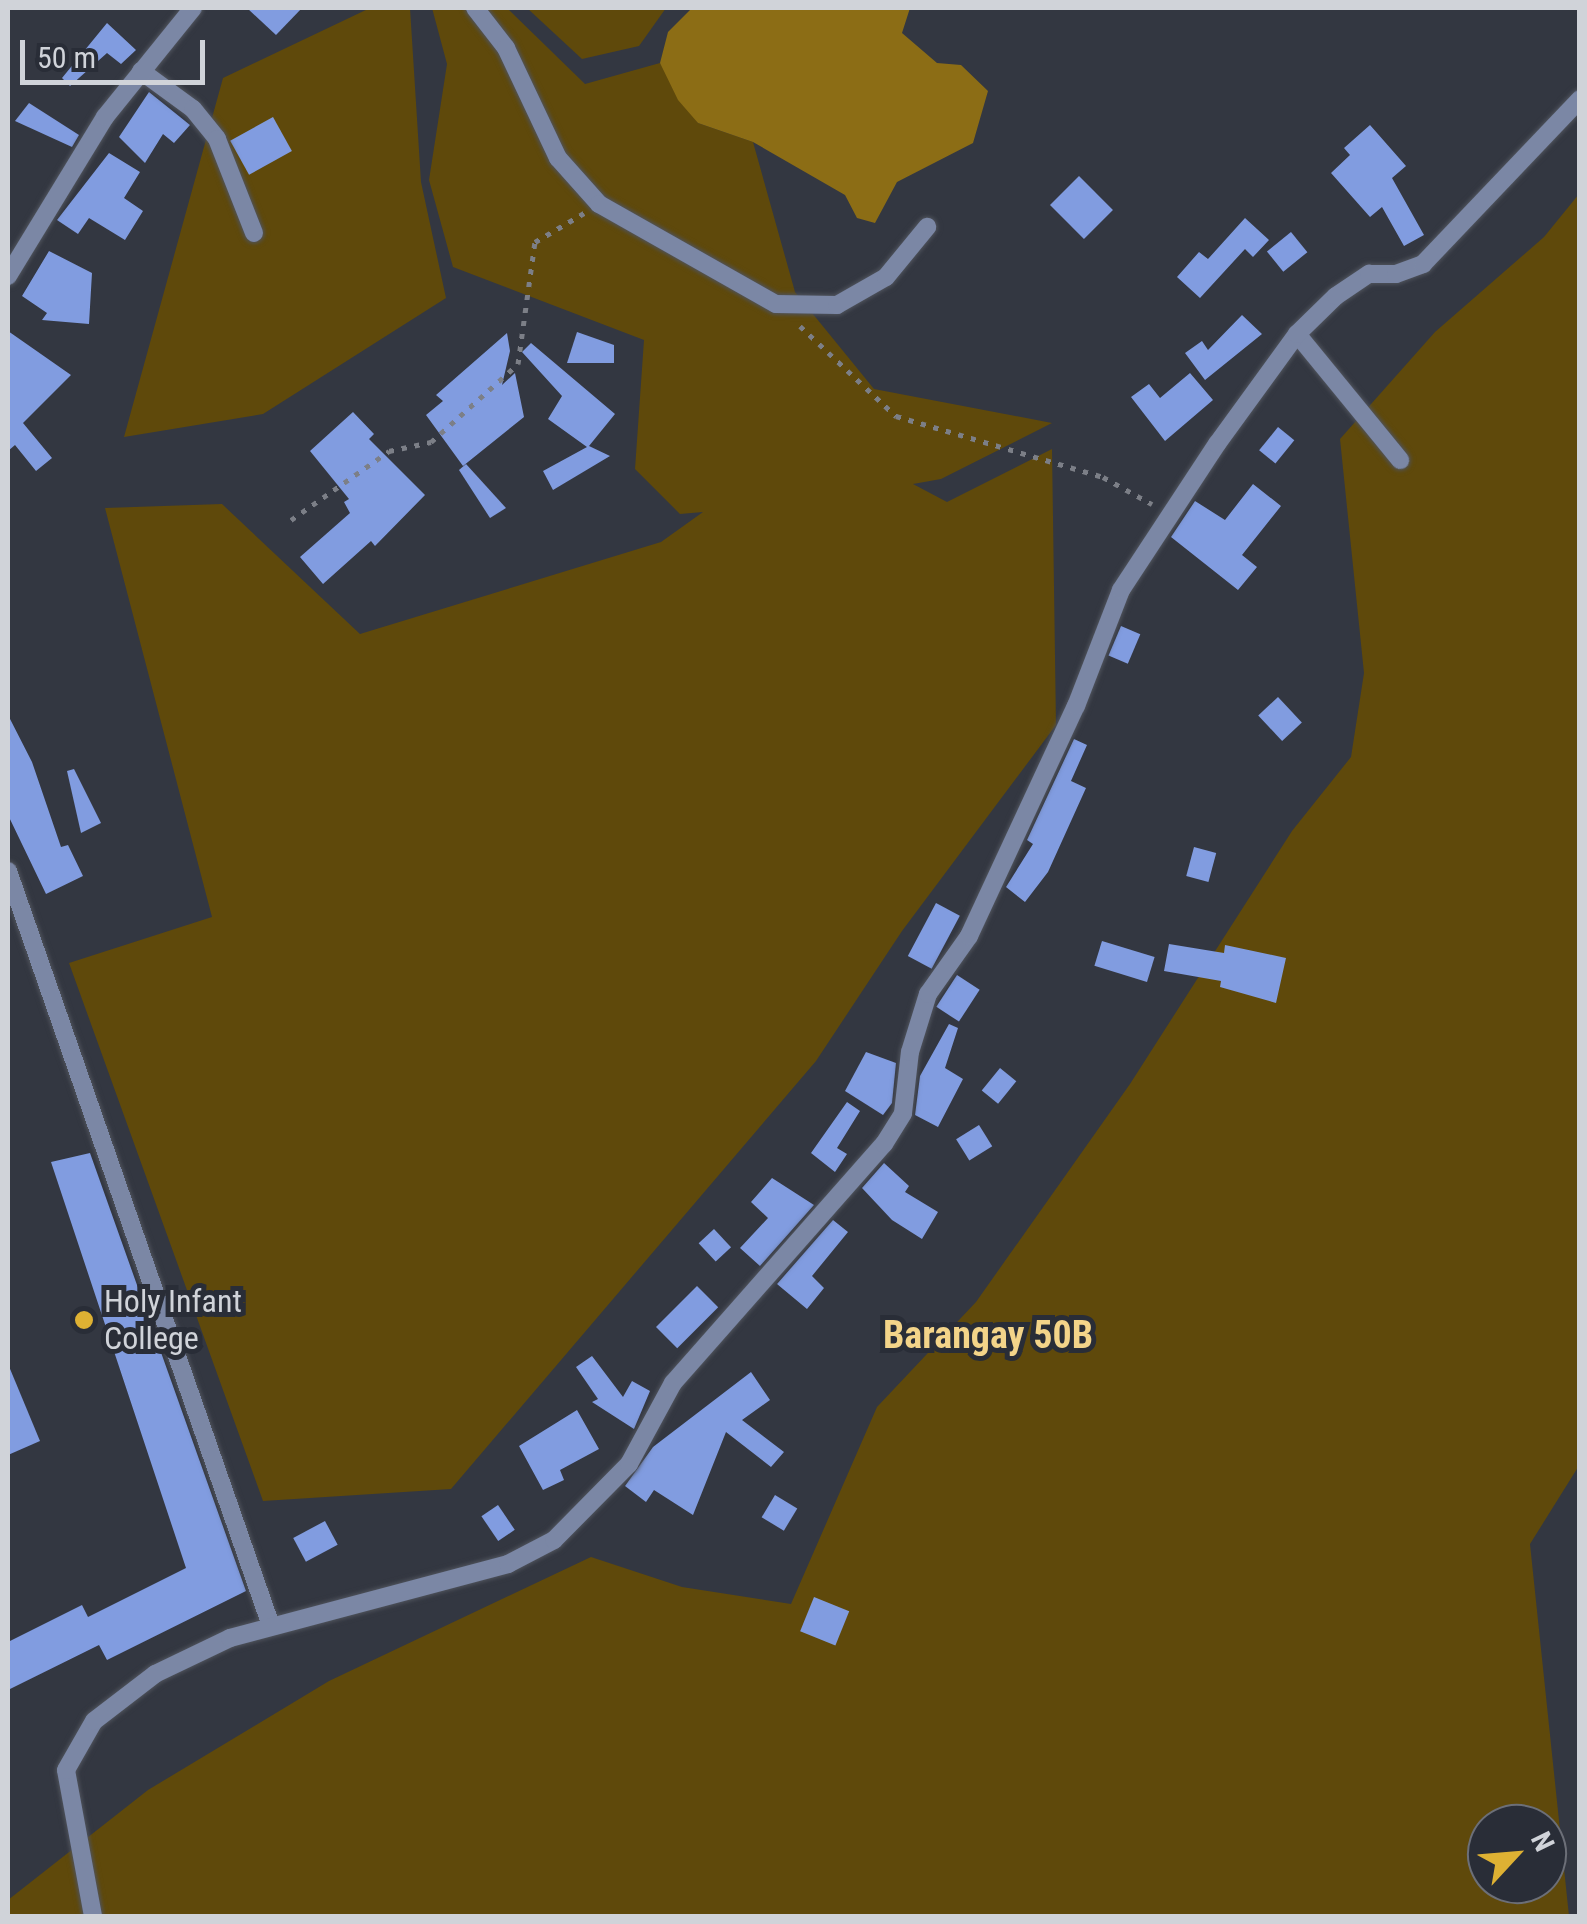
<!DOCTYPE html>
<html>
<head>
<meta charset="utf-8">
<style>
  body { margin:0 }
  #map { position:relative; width:1587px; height:1924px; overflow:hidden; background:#333741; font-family:"Roboto Condensed",sans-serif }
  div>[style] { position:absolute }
  .green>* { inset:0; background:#5f490b }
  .water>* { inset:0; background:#8c6d15 }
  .building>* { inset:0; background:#819ce0; transform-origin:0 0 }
  .path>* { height:5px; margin-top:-2.5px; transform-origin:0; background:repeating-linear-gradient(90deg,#7c7f87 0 5px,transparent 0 13px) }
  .roads { filter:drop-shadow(0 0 2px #4f535c) drop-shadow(0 0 2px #4f535c) }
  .minor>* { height:18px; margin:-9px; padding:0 9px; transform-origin:9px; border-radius:9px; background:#7b87a5 }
  .dots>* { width:28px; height:28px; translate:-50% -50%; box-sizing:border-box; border:5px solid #292d37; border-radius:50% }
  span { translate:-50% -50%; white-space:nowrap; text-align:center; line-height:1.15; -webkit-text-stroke:10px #292d37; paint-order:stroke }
  .poi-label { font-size:32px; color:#d0d3d9 }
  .left { translate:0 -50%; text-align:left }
  .quarter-label { font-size:38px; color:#f3d489; font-weight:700 }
  .frame { position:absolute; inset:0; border:10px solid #d0d3d9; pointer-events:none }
  .north { position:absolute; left:1467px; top:1804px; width:100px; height:100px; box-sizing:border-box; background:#292d37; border:2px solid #6c6f78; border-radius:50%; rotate:64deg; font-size:28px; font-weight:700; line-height:40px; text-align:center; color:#d0d3d9 }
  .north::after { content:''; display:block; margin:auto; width:35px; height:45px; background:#deb133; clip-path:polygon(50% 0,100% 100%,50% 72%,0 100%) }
  .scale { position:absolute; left:20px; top:40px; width:185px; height:45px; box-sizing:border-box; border:5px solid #d0d3d9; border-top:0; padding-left:12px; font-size:30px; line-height:35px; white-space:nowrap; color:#d0d3d9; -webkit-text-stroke:8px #292d37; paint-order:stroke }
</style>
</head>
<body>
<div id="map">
  <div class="green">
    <i style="clip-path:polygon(370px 8px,410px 8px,421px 182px,446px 298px,263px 414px,124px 437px,223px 78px)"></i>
    <i style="clip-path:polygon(432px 8px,507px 8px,585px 84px,660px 63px,698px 123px,753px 142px,795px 292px,874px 389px,1052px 423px,941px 479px,913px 484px,947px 502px,1052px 449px,1056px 725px,902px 931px,816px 1061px,451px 1489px,263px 1501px,69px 963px,212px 917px,105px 508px,222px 504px,360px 634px,661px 542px,703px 512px,680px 514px,635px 469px,644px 340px,453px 267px,429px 180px,447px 64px)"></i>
    <i style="clip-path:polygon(527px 8px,666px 8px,639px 46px,582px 59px)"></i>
    <i style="clip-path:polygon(evenodd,1579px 194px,1580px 1464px,1530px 1544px,1569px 1916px,8px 1916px,8px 1900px,148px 1790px,329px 1681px,591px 1557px,682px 1587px,791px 1604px,877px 1407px,976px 1302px,1130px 1084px,1292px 831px,1351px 757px,1364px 673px,1340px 439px,1435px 332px,1544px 237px,1579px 194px,1487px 1824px,1547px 1824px,1547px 1884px,1487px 1884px,1487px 1824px)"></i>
  </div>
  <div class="water">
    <i style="clip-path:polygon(692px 8px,910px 8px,902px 33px,937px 63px,961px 65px,988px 91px,973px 143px,897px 182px,875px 223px,857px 218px,845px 195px,753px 142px,698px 123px,678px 100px,660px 63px,668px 32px)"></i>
  </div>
  <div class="building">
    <i style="clip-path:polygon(247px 8px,302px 8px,276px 35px)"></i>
    <i style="clip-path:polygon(107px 23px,136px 50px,121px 64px,107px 53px,70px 86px,62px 78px)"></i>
    <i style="clip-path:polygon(149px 92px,190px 125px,174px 143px,163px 134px,145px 163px,119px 137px)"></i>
    <i style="clip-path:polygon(29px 103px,79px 135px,72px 147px,15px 121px)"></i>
    <i style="left:273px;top:117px;width:39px;height:49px;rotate:61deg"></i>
    <i style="clip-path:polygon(1370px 125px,1406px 166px,1392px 178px,1424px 235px,1404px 246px,1382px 207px,1370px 217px,1331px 173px,1350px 155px,1344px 148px)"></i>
    <i style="clip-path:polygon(109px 153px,140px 172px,124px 198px,143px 211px,125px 240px,89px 218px,78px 234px,57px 220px)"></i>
    <i style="left:1079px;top:176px;width:48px;height:41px;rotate:45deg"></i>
    <i style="clip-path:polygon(1245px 218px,1269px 240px,1253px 257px,1245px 249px,1200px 298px,1177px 277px,1199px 252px,1208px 259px)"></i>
    <i style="left:1291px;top:232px;width:26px;height:31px;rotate:51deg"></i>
    <i style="clip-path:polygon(49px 251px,92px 273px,89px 324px,42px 320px,47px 313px,22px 296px)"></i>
    <i style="clip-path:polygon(1242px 315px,1262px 334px,1205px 380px,1185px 353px,1202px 341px,1208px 350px)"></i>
    <i style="clip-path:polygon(8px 331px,71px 375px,23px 423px,52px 458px,36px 471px,15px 445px,8px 451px)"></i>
    <i style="clip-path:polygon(577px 332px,614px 345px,614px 363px,567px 363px)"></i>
    <i style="clip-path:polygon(507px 333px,510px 351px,502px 385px,515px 373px,524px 417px,463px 466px,426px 415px,443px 401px,436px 395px)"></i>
    <i style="clip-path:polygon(531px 343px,615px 414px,589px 446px,610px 456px,553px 490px,543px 471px,587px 447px,548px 419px,562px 396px,522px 352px)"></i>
    <i style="clip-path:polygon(1190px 373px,1213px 400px,1165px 441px,1131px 397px,1149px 384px,1160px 398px)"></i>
    <i style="clip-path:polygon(353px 412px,374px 434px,369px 439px,425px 495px,375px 546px,371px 541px,323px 584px,300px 557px,350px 513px,344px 502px,349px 499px,310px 451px)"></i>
    <i style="left:1278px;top:427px;width:21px;height:30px;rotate:39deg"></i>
    <i style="clip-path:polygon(466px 464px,506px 508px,490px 518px,459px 470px)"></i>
    <i style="clip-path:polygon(1253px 484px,1281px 506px,1242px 555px,1257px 567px,1238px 590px,1171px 537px,1195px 501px,1225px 520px)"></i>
    <i style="left:1121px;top:626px;width:21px;height:32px;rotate:23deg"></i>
    <i style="left:1278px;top:697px;width:35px;height:27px;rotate:47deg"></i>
    <i style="clip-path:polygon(8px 715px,32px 762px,61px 847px,68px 845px,83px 876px,46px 894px,8px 815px)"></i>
    <i style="clip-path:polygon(1074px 739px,1087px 745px,1071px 781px,1086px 788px,1048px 872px,1025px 902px,1006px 887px,1033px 844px,1027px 840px)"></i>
    <i style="clip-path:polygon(74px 769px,101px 823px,81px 833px,67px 771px)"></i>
    <i style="left:1194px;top:847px;width:23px;height:30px;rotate:15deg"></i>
    <i style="left:936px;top:903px;width:27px;height:60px;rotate:28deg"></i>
    <i style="left:1102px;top:941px;width:55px;height:26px;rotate:17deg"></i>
    <i style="clip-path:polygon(1169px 944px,1224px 953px,1225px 945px,1286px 958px,1276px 1003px,1220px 987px,1221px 981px,1164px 971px)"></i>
    <i style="left:957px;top:975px;width:27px;height:38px;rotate:33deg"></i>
    <i style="clip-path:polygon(949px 1024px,958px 1028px,945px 1068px,963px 1079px,938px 1127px,915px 1115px,920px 1076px)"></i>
    <i style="clip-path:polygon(866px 1052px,896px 1063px,892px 1103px,883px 1115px,845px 1091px)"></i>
    <i style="left:1000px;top:1068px;width:21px;height:29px;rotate:39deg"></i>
    <i style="clip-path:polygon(847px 1102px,860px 1111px,837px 1148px,847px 1154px,835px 1172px,811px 1153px)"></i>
    <i style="left:979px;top:1125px;width:25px;height:27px;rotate:58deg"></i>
    <i style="clip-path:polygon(90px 1153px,246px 1591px,107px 1660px,99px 1645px,8px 1690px,8px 1642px,82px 1605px,88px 1617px,186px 1568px,51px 1162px)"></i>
    <i style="clip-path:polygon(884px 1163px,909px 1186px,905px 1192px,938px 1212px,922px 1239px,892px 1220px,862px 1188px)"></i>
    <i style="clip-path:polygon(772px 1178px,814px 1205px,760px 1266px,740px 1248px,768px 1218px,751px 1202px)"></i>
    <i style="clip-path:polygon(833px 1220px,848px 1232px,812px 1276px,824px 1288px,807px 1309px,777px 1284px)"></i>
    <i style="left:714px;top:1229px;width:25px;height:21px;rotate:47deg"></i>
    <i style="left:697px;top:1286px;width:30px;height:58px;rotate:45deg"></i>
    <i style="clip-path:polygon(592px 1356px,623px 1397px,632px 1381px,650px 1391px,634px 1429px,592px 1402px,598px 1399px,576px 1367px)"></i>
    <i style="clip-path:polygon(8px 1364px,40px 1441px,8px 1455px)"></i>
    <i style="clip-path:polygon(751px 1372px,770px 1400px,742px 1420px,784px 1452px,771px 1467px,726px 1432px,693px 1515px,654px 1490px,646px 1502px,625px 1486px,653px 1447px)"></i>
    <i style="clip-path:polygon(577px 1410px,599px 1449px,560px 1470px,564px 1480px,543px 1490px,519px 1446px)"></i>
    <i style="left:775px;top:1495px;width:26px;height:26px;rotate:31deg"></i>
    <i style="left:498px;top:1505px;width:30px;height:20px;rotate:56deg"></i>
    <i style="left:325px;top:1521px;width:27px;height:36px;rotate:62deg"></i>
    <i style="left:814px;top:1597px;width:38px;height:37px;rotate:22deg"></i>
  </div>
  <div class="path">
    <i style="left:800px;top:326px;width:132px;rotate:43.2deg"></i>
    <i style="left:896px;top:416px;width:216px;rotate:16.4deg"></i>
    <i style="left:1103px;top:477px;width:56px;rotate:28.9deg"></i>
    <i style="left:291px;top:520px;width:120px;rotate:-35.1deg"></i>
    <i style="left:389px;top:451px;width:43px;rotate:-12.1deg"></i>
    <i style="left:431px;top:442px;width:117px;rotate:-41.9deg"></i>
    <i style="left:518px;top:364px;width:123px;rotate:-82.1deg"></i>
    <i style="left:535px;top:242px;width:57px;rotate:-30.6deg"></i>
  </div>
  <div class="roads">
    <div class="minor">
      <i style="left:475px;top:8px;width:51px;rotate:52.2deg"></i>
      <i style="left:506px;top:48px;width:122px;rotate:64.7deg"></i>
      <i style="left:558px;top:158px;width:62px;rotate:48.3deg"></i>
      <i style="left:599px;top:204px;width:203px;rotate:29.5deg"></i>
      <i style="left:776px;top:304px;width:61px;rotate:0.9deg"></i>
      <i style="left:837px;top:305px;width:56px;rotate:-29.7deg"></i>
      <i style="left:886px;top:277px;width:65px;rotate:-50.6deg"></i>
      <i style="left:141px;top:71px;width:64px;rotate:36.2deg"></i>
      <i style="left:193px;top:109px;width:38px;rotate:51deg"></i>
      <i style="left:217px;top:139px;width:101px;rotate:68.5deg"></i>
      <i style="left:8px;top:276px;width:186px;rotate:-58.6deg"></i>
      <i style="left:105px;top:117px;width:140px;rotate:-51.1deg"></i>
      <i style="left:1297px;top:334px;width:163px;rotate:50.7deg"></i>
      <i style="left:8px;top:871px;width:799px;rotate:70.79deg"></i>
      <i style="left:93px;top:1916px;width:148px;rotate:-100.5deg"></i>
      <i style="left:66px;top:1770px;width:56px;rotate:-60.3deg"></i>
      <i style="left:94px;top:1721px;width:77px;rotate:-37.6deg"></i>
      <i style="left:155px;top:1674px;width:83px;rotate:-25.6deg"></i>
      <i style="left:230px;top:1638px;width:288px;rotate:-14.9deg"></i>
      <i style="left:508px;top:1564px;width:52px;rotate:-27.6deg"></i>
      <i style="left:554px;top:1540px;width:107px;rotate:-45.4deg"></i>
      <i style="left:629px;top:1464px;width:92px;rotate:-61.5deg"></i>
      <i style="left:673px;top:1383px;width:319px;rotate:-48.6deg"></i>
      <i style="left:884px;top:1144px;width:36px;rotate:-58deg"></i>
      <i style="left:903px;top:1113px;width:61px;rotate:-83.5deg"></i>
      <i style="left:910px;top:1052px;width:61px;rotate:-72.8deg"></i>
      <i style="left:928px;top:994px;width:71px;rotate:-54.7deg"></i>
      <i style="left:969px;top:936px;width:254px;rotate:-65.1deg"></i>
      <i style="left:1076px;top:706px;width:124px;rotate:-68.8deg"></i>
      <i style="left:1121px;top:590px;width:175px;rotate:-56.7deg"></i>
      <i style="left:1217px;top:444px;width:136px;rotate:-54deg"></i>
      <i style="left:1297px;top:334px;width:54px;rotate:-44.3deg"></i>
      <i style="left:1336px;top:296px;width:40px;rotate:-34deg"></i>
      <i style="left:1369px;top:274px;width:27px"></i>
      <i style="left:1396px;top:274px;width:29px;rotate:-20deg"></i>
      <i style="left:1423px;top:264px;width:228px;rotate:-46.4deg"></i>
    </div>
  </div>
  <div class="dots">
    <i style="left:84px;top:1320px;background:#deb133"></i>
  </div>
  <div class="poi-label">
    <span class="left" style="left:104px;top:1320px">Holy Infant<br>College</span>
  </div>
  <div class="quarter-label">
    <span style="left:988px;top:1336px">Barangay 50B</span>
  </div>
  <div class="frame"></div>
  <div class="north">N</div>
  <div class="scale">50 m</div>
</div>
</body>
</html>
